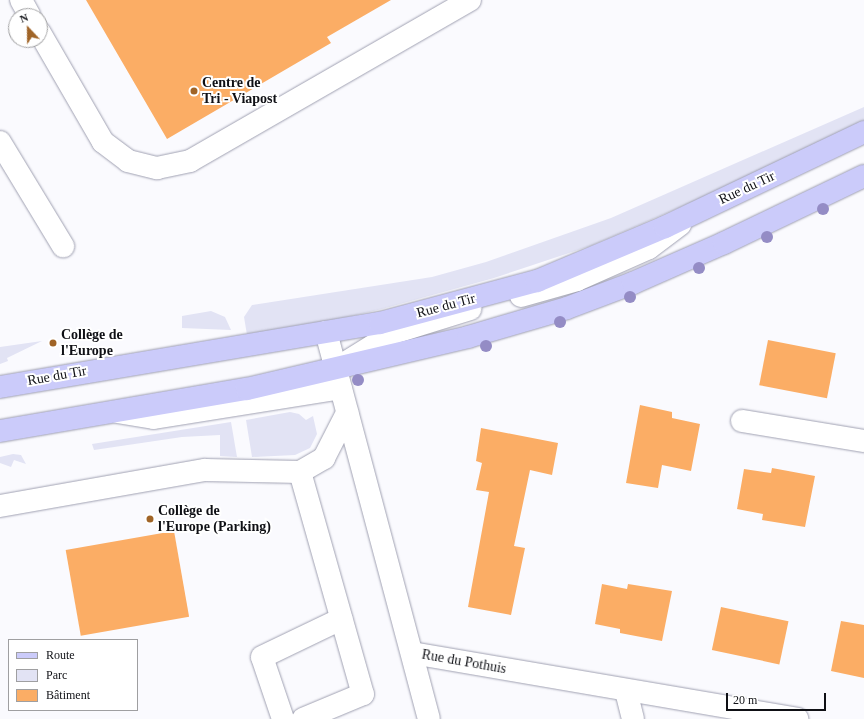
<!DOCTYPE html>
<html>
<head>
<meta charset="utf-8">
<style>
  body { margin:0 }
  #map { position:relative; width:864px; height:719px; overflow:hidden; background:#fafafe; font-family:Georgia,serif }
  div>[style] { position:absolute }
  .green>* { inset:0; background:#e2e3f4 }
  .building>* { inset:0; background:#fbad65; transform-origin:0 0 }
  .roads { filter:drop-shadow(0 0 1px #a0a1b2) drop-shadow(0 0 1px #a0a1b2) }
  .minor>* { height:22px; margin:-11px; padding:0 11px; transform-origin:11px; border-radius:11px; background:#fff }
  .major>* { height:22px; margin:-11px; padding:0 11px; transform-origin:11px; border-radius:11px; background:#cbcbfa }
  .trees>* { width:12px; height:12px; margin:-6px; border-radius:50%; background:#948cc5 }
  .dots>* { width:11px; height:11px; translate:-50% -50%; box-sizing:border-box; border:2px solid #fff; border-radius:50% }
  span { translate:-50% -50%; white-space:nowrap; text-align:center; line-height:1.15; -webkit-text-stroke:4px #fff; paint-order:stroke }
  .poi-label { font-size:14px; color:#0f1015; font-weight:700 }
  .left { translate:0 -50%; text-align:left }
  .street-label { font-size:14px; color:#0f1015 }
  .legend { position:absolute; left:8px; top:639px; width:130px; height:72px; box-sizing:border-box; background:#fff; border:1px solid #9f9fa1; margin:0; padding:5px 7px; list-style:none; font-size:12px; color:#0f1015 }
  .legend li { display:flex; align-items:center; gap:8px; height:20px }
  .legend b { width:20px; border:1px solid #9f9fa1 }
  .north { position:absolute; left:8px; top:8px; width:40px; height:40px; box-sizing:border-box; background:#fff; border:1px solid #9f9fa1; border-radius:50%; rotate:338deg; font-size:11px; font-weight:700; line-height:16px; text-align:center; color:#0f1015 }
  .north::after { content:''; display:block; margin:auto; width:14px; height:18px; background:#a06427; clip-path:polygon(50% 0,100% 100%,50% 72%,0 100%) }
  .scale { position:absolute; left:726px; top:693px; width:100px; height:18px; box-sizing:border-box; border:2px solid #0f1015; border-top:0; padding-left:5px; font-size:12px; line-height:14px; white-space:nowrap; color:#0f1015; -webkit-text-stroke:3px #fff; paint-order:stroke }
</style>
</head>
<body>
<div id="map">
  <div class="green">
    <i style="clip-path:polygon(864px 107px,864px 121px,750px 177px,590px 246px,494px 278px,382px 309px,330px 321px,247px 335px,244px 317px,252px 305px,432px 277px,486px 262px,611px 218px)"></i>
    <i style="clip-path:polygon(211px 311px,225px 317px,231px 330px,182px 328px,182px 316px)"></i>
    <i style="clip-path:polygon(42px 341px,7px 358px,8px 361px,0 364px,0 347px)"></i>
    <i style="clip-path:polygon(290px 412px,299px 414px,306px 420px,313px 416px,317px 434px,310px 448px,295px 455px,252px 457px,246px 420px)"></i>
    <i style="clip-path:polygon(231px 422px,237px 457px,220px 456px,220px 435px,182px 437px,94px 450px,92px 444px)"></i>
    <i style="clip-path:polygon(13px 454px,21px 455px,26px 464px,14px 460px,11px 467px,0 463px,0 457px)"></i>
  </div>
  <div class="building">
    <i style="clip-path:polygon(86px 0,391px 0,327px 37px,331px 43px,167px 139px)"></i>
    <i style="left:768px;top:340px;width:69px;height:46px;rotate:11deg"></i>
    <i style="clip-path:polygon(640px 405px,672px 412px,672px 418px,700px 424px,691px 471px,662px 465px,658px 488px,626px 483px)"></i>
    <i style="clip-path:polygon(481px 428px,558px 443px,552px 475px,530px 470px,514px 546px,525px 548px,511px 615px,468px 607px,489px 492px,476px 490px,482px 463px,476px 461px)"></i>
    <i style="clip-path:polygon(772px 468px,815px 476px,805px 527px,762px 520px,763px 514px,737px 509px,744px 469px,771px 473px)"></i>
    <i style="left:174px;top:531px;width:87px;height:110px;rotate:80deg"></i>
    <i style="clip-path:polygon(602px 584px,627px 589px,628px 584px,672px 591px,662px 641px,620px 633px,620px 629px,595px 624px)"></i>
    <i style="left:721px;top:607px;width:69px;height:44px;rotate:12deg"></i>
    <i style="clip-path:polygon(841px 621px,864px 625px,864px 678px,831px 671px)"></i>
  </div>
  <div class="roads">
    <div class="minor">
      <i style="left:21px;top:0;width:18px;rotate:61deg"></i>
      <i style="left:40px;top:33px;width:126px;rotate:60deg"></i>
      <i style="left:103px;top:142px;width:31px;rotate:37deg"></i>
      <i style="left:128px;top:161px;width:30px;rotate:14deg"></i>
      <i style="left:157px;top:168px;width:34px;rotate:-12deg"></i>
      <i style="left:190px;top:161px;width:323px;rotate:-29.9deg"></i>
      <i style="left:0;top:142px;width:122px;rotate:58.8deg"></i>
      <i style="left:521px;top:296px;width:58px;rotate:-15.9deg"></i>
      <i style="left:577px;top:280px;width:79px;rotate:-24deg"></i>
      <i style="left:649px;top:248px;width:39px;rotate:-37deg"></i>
      <i style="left:326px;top:332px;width:400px;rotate:75.1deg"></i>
      <i style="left:340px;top:366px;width:62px;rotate:-31.9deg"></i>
      <i style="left:393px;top:333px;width:81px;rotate:-17.3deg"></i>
      <i style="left:117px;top:412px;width:37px;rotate:9deg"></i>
      <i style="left:154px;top:418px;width:189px;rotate:-9.1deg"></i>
      <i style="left:742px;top:421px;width:124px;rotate:9.3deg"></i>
      <i style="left:300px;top:472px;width:231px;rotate:74.2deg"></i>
      <i style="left:363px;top:694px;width:65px;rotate:157.4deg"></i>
      <i style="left:0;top:506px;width:208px;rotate:-10deg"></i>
      <i style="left:205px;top:470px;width:95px;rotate:1.2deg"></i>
      <i style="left:300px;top:472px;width:28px;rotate:-30deg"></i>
      <i style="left:324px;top:458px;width:51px;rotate:-62.9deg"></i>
      <i style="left:412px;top:653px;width:391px;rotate:9.7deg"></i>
      <i style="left:626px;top:691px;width:29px;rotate:76deg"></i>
      <i style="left:283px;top:719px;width:65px;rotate:-108.7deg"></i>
      <i style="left:262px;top:657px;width:88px;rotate:-25.7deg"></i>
    </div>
    <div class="major">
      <i style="left:0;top:387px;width:385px;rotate:-9.6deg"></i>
      <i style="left:380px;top:323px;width:163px;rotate:-15deg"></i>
      <i style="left:537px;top:281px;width:139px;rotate:-22.9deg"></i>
      <i style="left:665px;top:227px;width:221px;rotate:-25.5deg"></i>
      <i style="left:0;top:431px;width:251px;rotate:-9.7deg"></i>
      <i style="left:247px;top:389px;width:227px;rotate:-13.2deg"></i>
      <i style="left:468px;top:337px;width:103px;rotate:-16.3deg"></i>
      <i style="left:567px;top:308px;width:71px;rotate:-20.7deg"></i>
      <i style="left:633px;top:283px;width:99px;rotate:-23.7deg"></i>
      <i style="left:724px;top:243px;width:155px;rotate:-25.6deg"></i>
    </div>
  </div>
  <div class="trees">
    <i style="left:823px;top:209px"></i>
    <i style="left:767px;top:237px"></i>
    <i style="left:699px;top:268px"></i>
    <i style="left:630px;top:297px"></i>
    <i style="left:560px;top:322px"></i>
    <i style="left:486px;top:346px"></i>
    <i style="left:358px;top:380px"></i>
  </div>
  <div class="dots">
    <i style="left:194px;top:91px;background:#a06427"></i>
    <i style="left:53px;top:343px;background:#a06427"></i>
    <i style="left:150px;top:519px;background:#a06427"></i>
  </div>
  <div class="poi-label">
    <span class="left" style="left:202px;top:91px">Centre de<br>Tri - Viapost</span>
    <span class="left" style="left:61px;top:343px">Collège de<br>l'Europe</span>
    <span class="left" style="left:158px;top:519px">Collège de<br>l'Europe (Parking)</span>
  </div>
  <div class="street-label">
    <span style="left:747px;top:188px;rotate:-25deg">Rue du Tir</span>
    <span style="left:446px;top:306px;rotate:-15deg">Rue du Tir</span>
    <span style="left:57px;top:376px;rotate:-10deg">Rue du Tir</span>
    <span style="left:464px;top:662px;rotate:10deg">Rue du Pothuis</span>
  </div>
  <ul class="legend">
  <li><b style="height:5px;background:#cbcbfa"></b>Route</li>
  <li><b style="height:11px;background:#e2e3f4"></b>Parc</li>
  <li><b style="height:11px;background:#fbad65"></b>Bâtiment</li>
  </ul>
  <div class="north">N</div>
  <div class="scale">20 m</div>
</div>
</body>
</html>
